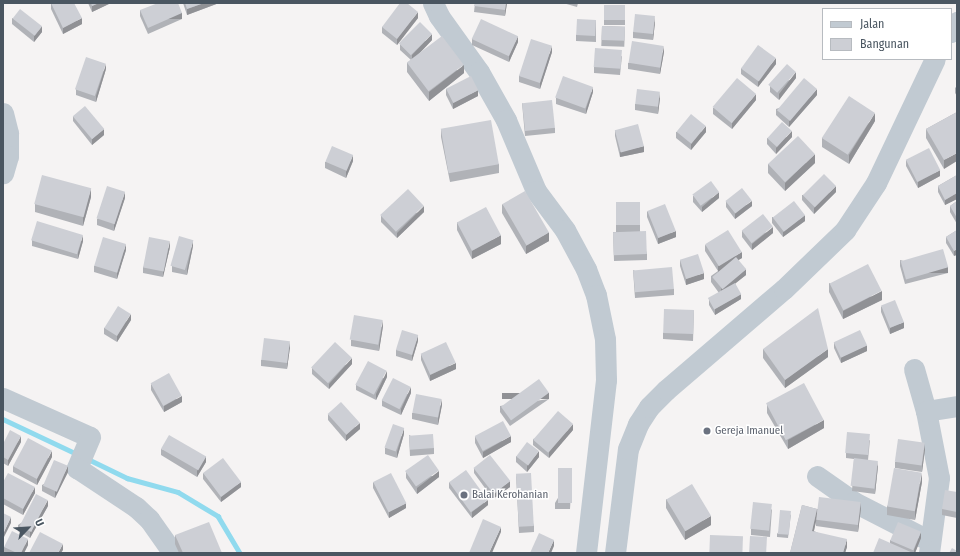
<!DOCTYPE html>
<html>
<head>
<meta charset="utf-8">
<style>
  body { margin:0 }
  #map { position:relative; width:960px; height:556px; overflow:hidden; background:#f5f3f3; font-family:"Fira Sans Condensed",sans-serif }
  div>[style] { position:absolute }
  .stream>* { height:4.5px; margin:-2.25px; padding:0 2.25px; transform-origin:2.25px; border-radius:2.25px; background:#90daee }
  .minor>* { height:21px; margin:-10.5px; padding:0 10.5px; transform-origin:10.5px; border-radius:10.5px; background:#c1cad2 }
  .wall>* { inset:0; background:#b0b2b7; transform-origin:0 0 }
  .shaded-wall>* { inset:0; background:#909195; transform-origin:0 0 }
  .building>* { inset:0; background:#cdcfd5; transform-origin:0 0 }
  .dots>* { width:11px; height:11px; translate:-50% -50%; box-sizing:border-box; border:2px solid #fff; border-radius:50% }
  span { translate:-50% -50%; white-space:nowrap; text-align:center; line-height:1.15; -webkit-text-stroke:3px #fff; paint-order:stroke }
  .worship-label { font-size:11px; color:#5b616d }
  .left { translate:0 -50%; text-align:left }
  .frame { position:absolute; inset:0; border:4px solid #4a5661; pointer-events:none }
  .legend { position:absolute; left:822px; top:8px; width:130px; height:52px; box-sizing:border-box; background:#fff; border:1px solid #b7bbc0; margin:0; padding:5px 7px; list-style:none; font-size:12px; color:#4a5661 }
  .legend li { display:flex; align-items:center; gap:8px; height:20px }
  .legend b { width:20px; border:1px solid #b7bbc0 }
  .north { position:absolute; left:8px; top:508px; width:40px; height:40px; -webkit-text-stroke:3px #fff; paint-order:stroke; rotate:65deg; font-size:11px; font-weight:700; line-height:16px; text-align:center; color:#4a5661 }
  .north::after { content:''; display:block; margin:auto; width:14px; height:18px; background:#4a5661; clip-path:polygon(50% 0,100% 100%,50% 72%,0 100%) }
</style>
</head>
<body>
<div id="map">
  <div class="stream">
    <i style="left:3px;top:419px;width:82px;rotate:25.3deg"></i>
    <i style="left:86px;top:458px;width:46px;rotate:26deg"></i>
    <i style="left:127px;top:478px;width:53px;rotate:15.4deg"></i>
    <i style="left:178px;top:492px;width:47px;rotate:31deg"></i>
    <i style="left:218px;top:516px;width:43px;rotate:59.3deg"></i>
  </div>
  <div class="minor">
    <i style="left:433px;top:3px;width:14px;rotate:65deg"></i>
    <i style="left:439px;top:16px;width:69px;rotate:54.5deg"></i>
    <i style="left:479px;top:72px;width:55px;rotate:60.6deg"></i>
    <i style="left:506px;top:120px;width:77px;rotate:67.1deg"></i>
    <i style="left:536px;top:191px;width:49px;rotate:53.4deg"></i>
    <i style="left:565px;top:230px;width:44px;rotate:61.7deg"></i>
    <i style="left:586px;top:269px;width:28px;rotate:69deg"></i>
    <i style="left:596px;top:295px;width:45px;rotate:78.4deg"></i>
    <i style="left:605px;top:339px;width:41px;rotate:88.6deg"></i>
    <i style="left:606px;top:380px;width:174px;rotate:96.6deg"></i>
    <i style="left:951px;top:32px;width:12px;rotate:-59deg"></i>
    <i style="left:3px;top:113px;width:21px;rotate:76deg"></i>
    <i style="left:8px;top:133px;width:23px;rotate:90deg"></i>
    <i style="left:8px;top:156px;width:18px;rotate:106deg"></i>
    <i style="left:914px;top:369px;width:44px;rotate:74.1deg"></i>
    <i style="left:926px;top:411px;width:68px;rotate:79deg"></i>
    <i style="left:939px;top:478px;width:76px;rotate:97.6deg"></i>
    <i style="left:3px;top:398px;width:95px;rotate:24.1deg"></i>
    <i style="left:90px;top:437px;width:34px;rotate:113deg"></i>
    <i style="left:77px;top:468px;width:71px;rotate:33.5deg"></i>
    <i style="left:136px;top:507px;width:18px;rotate:43deg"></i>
    <i style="left:149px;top:519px;width:42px;rotate:54.8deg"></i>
    <i style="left:926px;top:411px;width:31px;rotate:-9deg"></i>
    <i style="left:817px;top:476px;width:45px;rotate:35.1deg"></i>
    <i style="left:854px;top:502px;width:76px;rotate:27.2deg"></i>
    <i style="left:615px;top:553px;width:105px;rotate:-82.9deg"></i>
    <i style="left:628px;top:449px;width:27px;rotate:-68deg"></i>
    <i style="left:638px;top:424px;width:20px;rotate:-57deg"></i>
    <i style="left:649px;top:407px;width:24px;rotate:-45deg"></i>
    <i style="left:666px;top:390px;width:155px;rotate:-40.6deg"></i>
    <i style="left:784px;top:289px;width:85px;rotate:-44deg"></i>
    <i style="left:845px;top:230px;width:56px;rotate:-56.6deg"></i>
    <i style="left:876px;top:183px;width:137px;rotate:-64.6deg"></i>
  </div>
  <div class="wall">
    <i style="clip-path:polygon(51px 3px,82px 24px,63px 34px,51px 9px)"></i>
    <i style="clip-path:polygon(88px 3px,111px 3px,92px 12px)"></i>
    <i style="clip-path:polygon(183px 3px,219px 3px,187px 15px)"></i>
    <i style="clip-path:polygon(475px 3px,507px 3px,505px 16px,474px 12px)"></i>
    <i style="clip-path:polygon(563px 3px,578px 3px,577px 7px)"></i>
    <i style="left:604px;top:5px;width:21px;height:20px"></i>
    <i style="clip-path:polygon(140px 10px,182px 19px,148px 34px,140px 16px)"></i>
    <i style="clip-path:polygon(12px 18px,42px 32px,34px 42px,12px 24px)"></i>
    <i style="clip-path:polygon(418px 18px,397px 45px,382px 33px,382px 27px)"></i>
    <i style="clip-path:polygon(596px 20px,596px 42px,576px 41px,576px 35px)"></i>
    <i style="clip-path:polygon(655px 22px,653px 40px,633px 38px,633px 32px)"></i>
    <i style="left:602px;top:26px;width:23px;height:20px;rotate:2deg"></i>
    <i style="clip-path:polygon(472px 39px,518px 42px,509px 62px,472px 45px)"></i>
    <i style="clip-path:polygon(432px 40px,418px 55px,464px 73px,429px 101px,407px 72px,407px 63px,411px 60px,400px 50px,400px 44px)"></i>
    <i style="clip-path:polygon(552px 52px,540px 89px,519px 82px,519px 76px)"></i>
    <i style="clip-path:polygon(664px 52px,660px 74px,628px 69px,628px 63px)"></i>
    <i style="clip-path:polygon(622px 56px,620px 75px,594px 73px,594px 67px)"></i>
    <i style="clip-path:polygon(776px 64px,758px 87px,741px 74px,741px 68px)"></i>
    <i style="clip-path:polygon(106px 69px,96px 102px,76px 95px,76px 89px)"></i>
    <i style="clip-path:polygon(796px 78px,779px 100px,770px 92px,770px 86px)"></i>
    <i style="clip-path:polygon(957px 86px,957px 96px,955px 93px,955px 88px)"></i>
    <i style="clip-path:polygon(446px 89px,478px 96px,453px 109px,446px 95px)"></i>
    <i style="clip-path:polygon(593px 92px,586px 114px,556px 104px,556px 98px)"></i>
    <i style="clip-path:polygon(817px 95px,789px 127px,776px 115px,776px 109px)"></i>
    <i style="clip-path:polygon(660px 98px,658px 114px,635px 110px,635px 104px)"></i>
    <i style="clip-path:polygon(756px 100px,732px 129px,713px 114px,713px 108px)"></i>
    <i style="clip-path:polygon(522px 103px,555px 128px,555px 133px,525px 136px)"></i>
    <i style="clip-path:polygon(957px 112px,944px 169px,926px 138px,926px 129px)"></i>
    <i style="clip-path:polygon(73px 116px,104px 135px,92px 145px,73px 121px)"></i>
    <i style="clip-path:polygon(875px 121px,849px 164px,822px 147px,822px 138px)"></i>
    <i style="clip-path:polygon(441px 129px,499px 164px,499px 173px,450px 182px,441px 137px)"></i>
    <i style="clip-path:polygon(615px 130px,644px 152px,620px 157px,615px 136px)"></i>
    <i style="clip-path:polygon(676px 132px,706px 132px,691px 150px,676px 138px)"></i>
    <i style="clip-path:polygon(792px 137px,776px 154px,767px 144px,767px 138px)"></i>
    <i style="clip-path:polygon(906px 160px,940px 176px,918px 188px,906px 166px)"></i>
    <i style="clip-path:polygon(353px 161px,346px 178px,325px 168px,325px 162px)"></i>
    <i style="clip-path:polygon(815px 163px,785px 191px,768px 173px,768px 164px)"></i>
    <i style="clip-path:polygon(957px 175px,957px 199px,945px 205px,938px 192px,938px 186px)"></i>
    <i style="clip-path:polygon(836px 192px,814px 214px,802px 200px,802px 195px)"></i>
    <i style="clip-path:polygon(693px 196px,719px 198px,702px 212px,693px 202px)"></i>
    <i style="clip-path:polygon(91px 197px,83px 226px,35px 212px,35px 204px)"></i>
    <i style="clip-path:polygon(125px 198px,114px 231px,97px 225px,97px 219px)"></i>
    <i style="clip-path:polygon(726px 201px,752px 206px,735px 219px,726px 207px)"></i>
    <i style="clip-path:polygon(957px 201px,957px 224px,950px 212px,950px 206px)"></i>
    <i style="clip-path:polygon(640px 202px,640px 231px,647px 254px,647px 260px,614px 261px,613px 232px,634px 231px,616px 232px,616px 203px)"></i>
    <i style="clip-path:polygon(502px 204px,549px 241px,526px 254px,502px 213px)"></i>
    <i style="clip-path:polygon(647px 211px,676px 237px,658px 244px,647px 217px)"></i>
    <i style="clip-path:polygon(424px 212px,397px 238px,381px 222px,381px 216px)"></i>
    <i style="clip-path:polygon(772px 217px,805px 221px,783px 237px,772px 223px)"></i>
    <i style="clip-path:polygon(457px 222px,501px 244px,472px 259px,457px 230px)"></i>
    <i style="clip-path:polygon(957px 230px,954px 256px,946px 243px,946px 237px)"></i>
    <i style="clip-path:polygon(742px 231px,773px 233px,752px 250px,742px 237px)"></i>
    <i style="clip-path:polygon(32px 240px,83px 241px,78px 259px,32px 246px)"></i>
    <i style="clip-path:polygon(705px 245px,742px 258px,738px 260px,746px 275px,735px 283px,741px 299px,715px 315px,709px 305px,709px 299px,719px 293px,711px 282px,711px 276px,718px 271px,705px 251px)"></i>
    <i style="clip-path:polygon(193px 246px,187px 275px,172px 272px,172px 266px)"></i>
    <i style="clip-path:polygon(170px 247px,163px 277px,143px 273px,143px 267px)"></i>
    <i style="clip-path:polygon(126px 250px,117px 279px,94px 272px,94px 266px)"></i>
    <i style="clip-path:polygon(680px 260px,704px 279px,686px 285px,680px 266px)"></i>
    <i style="clip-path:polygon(900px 260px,948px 273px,905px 284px,900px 266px)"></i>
    <i style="clip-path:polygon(633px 270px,674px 289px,674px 295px,635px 298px)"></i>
    <i style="clip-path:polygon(829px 283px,882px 300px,843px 319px,829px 292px)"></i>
    <i style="clip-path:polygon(881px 306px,904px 328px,890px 334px,881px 312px)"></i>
    <i style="clip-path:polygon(694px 310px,693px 341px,663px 339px,663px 333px)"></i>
    <i style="clip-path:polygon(131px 320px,117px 342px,104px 334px,104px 328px)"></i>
    <i style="clip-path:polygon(383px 326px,379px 351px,351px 346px,351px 340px)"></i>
    <i style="clip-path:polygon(418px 341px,412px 361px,396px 356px,396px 350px)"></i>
    <i style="clip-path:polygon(834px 342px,867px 351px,841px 363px,834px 348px)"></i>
    <i style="clip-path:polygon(290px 347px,287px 369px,261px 366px,261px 360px)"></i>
    <i style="clip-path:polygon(763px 349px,828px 357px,785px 388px,763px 358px)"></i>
    <i style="clip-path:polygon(421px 354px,456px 369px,430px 381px,421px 360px)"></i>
    <i style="clip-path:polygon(352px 364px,329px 389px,312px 374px,312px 368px)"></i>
    <i style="clip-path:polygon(387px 377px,376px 400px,356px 390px,356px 385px)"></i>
    <i style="clip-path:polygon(151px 384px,182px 402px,164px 412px,151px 390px)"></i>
    <i style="clip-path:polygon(411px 393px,401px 415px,382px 406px,382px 400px)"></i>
    <i style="clip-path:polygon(549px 399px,510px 426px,500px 412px,500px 406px)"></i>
    <i style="clip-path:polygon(767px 404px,824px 428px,788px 449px,767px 413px)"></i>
    <i style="clip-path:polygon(442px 405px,438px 425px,412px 419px,412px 413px)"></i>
    <i style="clip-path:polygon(328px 414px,360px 429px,346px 441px,328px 420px)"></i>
    <i style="clip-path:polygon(573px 430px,549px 458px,533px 445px,533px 439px)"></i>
    <i style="clip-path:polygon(404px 434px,397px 458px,385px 454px,385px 448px)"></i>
    <i style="clip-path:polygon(409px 435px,434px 448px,434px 454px,410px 456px)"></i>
    <i style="clip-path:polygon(475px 437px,511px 442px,483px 458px,475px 443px)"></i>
    <i style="clip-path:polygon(870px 440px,868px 460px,878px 466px,875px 494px,852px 491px,854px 459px,846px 458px,846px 453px)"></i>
    <i style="clip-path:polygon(21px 442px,8px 466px,3px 463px,3px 444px)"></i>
    <i style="clip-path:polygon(161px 449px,206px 462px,197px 477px,161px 455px)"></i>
    <i style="clip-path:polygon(925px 449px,922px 472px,895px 468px,895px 462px)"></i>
    <i style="clip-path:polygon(516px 456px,539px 457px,527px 472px,516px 462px)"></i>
    <i style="clip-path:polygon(52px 457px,37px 485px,13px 472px,13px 466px)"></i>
    <i style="clip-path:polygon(474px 468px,510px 487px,493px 499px,474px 473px)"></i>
    <i style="clip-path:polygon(68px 472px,55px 498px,42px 491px,42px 485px)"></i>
    <i style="clip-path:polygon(406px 472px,439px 477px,417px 494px,406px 478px)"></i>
    <i style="clip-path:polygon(203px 473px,241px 487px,221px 502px,203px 479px)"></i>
    <i style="clip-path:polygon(516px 474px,534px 526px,534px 532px,519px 533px)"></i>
    <i style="clip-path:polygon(572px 474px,570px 509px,555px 509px,555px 503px)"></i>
    <i style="clip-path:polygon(3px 482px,35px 493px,23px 515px,3px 504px)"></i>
    <i style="clip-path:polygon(373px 482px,406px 508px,389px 518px,373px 488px)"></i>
    <i style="clip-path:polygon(449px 482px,488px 505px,472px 518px,449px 488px)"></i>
    <i style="clip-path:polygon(922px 482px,915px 520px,887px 515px,887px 506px)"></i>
    <i style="clip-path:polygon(957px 492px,957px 518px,942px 515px,942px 509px)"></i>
    <i style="clip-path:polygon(666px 499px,711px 525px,685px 540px,666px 508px)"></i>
    <i style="clip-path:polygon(802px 505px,817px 509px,861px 508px,858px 532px,816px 526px,816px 521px,814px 531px,847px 547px,845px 553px,790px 553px)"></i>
    <i style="clip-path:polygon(48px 506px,30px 538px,18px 531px,18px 525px)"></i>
    <i style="clip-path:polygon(772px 509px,770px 537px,751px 535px,751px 529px)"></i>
    <i style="clip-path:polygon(791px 514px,788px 538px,777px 537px,777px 534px)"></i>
    <i style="clip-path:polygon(175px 535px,222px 553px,179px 553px,175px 544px)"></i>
    <i style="clip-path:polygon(921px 538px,915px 553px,873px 553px,890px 543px,890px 540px)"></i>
    <i style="clip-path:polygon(28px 545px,24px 553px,4px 553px,4px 547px)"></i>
  </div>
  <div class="shaded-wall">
    <i style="clip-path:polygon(99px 3px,111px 3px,92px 12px,92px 6px)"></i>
    <i style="clip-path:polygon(204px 3px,219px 3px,187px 15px,187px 9px)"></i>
    <i style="clip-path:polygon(506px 3px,507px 3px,505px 16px,505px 10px)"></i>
    <i style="clip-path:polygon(418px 12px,418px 18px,397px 45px,397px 39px)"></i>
    <i style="left:182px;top:13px;width:6px;height:37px;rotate:90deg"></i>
    <i style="clip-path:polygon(655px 16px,655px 22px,653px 40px,653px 34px)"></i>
    <i style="clip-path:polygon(82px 18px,82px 24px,63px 34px,63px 28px)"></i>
    <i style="clip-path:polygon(42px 26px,42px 32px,34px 42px,34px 36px)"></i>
    <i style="clip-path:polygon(432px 34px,432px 40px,412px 61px,412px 55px)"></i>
    <i style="clip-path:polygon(518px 36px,518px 42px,509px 62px,509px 56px)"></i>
    <i style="clip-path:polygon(552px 46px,552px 52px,540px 89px,540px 83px)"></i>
    <i style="clip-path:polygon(664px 46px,664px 52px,660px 74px,660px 68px)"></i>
    <i style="clip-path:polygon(776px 58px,776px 64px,758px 87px,758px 81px)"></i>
    <i style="clip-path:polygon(106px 64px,106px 69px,96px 102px,96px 96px)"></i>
    <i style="clip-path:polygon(464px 65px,464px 73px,429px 101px,429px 92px)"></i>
    <i style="clip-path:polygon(796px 72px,796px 78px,779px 100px,779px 94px)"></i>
    <i style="clip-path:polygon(593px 87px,593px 92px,586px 114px,586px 109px)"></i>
    <i style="clip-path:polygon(817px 89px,817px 95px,789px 127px,789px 121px)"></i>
    <i style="clip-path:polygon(478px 90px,478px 96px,453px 109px,453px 103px)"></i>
    <i style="clip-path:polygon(660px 92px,660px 98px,658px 114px,658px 108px)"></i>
    <i style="clip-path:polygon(756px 94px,756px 100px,732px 129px,732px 123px)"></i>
    <i style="clip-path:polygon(875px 113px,875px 121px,849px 164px,849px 155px)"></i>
    <i style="clip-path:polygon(706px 126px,706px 132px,691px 150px,691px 144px)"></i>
    <i style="clip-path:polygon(104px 129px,104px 135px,92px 145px,92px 139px)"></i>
    <i style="clip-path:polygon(792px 131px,792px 137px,776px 154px,776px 148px)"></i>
    <i style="clip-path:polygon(644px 146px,644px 152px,620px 157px,620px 152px)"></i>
    <i style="clip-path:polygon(957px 153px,957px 161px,944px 169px,944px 160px)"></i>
    <i style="clip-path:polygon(815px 154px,815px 163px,785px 191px,785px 183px)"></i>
    <i style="clip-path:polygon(353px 155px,353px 161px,346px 178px,346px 172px)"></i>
    <i style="clip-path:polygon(940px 170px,940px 176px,918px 188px,918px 182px)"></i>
    <i style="clip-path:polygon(836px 186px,836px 192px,814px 214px,814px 208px)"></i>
    <i style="clip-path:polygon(91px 188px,91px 197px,83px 226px,83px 217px)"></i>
    <i style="clip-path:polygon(125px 192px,125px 198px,114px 231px,114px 225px)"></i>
    <i style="clip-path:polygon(719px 192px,719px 198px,702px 212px,702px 207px)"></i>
    <i style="clip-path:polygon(957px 193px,957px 199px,945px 205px,945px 200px)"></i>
    <i style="clip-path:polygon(752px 201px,752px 206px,735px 219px,735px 213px)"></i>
    <i style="clip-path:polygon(424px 206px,424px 212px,397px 238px,397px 233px)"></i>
    <i style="clip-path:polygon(805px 215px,805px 221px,783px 237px,783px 232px)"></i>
    <i style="clip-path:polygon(773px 227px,773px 233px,752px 250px,752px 244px)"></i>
    <i style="clip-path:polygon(676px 231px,676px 237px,658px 244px,658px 238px)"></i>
    <i style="clip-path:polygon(549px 232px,549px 241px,526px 254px,526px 246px)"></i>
    <i style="clip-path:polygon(83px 235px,83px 241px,78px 259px,78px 253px)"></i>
    <i style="clip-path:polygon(501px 235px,501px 244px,472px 259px,472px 251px)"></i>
    <i style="clip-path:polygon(193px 240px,193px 246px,187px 275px,187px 269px)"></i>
    <i style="clip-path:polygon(170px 241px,170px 247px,163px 277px,163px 272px)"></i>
    <i style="clip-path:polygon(126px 244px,126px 250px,117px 279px,117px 273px)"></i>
    <i style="clip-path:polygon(957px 249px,957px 255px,954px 256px,954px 251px)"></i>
    <i style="clip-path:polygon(742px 252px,742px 258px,718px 272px,718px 266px)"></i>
    <i style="left:948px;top:267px;width:6px;height:44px;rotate:90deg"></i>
    <i style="clip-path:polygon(746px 269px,746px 275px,721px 295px,721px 289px)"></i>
    <i style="clip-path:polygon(704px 273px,704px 279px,686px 285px,686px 279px)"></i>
    <i style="clip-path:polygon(882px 291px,882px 300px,843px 319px,843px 311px)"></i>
    <i style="clip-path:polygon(741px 294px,741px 299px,715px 315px,715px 309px)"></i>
    <i style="clip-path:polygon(131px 314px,131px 320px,117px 342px,117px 336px)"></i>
    <i style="clip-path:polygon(383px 320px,383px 326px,379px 351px,379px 345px)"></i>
    <i style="clip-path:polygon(904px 322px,904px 328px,890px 334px,890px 328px)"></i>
    <i style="clip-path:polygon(418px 335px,418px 341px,412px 361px,412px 355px)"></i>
    <i style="clip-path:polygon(290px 341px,290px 347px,287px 369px,287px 363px)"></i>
    <i style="clip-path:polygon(867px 345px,867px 351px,841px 363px,841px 357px)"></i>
    <i style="clip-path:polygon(828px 349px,828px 357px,785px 388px,785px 380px)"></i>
    <i style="clip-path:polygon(352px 358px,352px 364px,329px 389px,329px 384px)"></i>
    <i style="clip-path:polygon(456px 363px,456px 369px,430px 381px,430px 375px)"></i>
    <i style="clip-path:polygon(387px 371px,387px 377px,376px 400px,376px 394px)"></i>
    <i style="clip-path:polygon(411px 387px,411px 393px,401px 415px,401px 409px)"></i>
    <i style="left:549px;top:393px;width:6px;height:47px;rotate:90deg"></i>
    <i style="clip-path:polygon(182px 396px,182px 402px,164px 412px,164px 406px)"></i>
    <i style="clip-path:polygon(442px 399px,442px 405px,438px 425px,438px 419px)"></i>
    <i style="clip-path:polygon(824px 420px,824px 428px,788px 449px,788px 440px)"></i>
    <i style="clip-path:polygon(360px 423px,360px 429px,346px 441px,346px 435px)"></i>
    <i style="clip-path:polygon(573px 424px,573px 430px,549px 458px,549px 452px)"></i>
    <i style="clip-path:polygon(404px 428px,404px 434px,397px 458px,397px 452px)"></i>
    <i style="clip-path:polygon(21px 436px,21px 442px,8px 466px,8px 460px)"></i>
    <i style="clip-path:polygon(511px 436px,511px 442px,483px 458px,483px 452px)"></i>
    <i style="clip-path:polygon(925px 443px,925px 449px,922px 472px,922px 466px)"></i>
    <i style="clip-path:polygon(52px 451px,52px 457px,37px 485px,37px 479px)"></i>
    <i style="clip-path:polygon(539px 451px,539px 457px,527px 472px,527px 466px)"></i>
    <i style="clip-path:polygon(206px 456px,206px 462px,197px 477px,197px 471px)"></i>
    <i style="clip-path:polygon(878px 461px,878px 466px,875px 494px,875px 488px)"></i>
    <i style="clip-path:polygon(68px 466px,68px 472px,55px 498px,55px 492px)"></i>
    <i style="clip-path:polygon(439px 471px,439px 477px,417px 494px,417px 488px)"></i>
    <i style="clip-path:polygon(922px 473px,922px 482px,915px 520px,915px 511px)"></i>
    <i style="clip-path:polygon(510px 481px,510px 487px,493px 499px,493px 494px)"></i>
    <i style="clip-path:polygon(241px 482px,241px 487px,221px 502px,221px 496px)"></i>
    <i style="clip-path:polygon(35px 487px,35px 493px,23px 515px,23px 509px)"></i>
    <i style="clip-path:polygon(48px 500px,48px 506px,30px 538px,30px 532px)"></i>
    <i style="clip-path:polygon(488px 500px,488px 505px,472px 518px,472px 512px)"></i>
    <i style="clip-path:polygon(861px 502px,861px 508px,858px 532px,858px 526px)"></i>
    <i style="clip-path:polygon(406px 503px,406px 508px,389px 518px,389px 512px)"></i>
    <i style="clip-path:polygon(817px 509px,817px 517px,812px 539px,812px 531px)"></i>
    <i style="clip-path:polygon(711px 516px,711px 525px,685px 540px,685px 531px)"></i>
    <i style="clip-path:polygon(11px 517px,11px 523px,3px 539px,3px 534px)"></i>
    <i style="clip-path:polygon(501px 527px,501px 532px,492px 553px,489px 553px)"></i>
    <i style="clip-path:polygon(921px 532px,921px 538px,915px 553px,914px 553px,914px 550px)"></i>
    <i style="clip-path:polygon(28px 539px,28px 545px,24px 553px,21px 553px)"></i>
    <i style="clip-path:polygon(847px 539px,847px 547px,845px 553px,843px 553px)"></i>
    <i style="clip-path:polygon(554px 540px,554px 546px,551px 553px,548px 553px)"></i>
    <i style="clip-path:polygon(63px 544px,63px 550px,61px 553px,58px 553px)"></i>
  </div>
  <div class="building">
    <i style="clip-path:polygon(51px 3px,74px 3px,82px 18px,63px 28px)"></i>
    <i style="clip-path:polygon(91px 3px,99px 3px,92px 6px)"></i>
    <i style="clip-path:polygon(158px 3px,178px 3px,182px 13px,148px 28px,140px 10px)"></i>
    <i style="clip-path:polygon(185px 3px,204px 3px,187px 9px)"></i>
    <i style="clip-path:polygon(400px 3px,407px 3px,418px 12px,397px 39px,382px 27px)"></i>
    <i style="clip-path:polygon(475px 3px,506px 3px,505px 10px,474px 6px)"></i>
    <i style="left:604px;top:5px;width:21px;height:15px"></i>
    <i style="left:20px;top:9px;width:28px;height:12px;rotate:38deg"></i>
    <i style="left:635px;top:14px;width:20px;height:18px;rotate:6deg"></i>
    <i style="left:481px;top:19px;width:41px;height:22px;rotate:25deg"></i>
    <i style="left:577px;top:19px;width:19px;height:16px;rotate:3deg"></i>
    <i style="left:420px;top:22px;width:17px;height:30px;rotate:45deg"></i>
    <i style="left:602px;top:26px;width:23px;height:14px;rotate:2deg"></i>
    <i style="left:442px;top:36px;width:36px;height:44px;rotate:53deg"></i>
    <i style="left:531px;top:39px;width:22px;height:39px;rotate:18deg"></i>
    <i style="left:632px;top:41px;width:32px;height:22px;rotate:9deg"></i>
    <i style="left:758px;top:45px;width:22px;height:29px;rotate:36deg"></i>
    <i style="left:595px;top:48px;width:27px;height:19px;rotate:4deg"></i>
    <i style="left:86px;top:57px;width:21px;height:34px;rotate:19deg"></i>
    <i style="left:787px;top:64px;width:12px;height:28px;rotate:42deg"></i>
    <i style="left:471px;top:76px;width:16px;height:28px;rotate:63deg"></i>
    <i style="left:563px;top:76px;width:32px;height:23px;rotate:20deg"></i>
    <i style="left:737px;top:78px;width:25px;height:38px;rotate:40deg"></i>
    <i style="left:804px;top:78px;width:17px;height:42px;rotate:40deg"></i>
    <i style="left:637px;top:89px;width:23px;height:15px;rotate:7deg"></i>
    <i style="left:849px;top:96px;width:31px;height:50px;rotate:33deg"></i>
    <i style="left:552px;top:100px;width:28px;height:30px;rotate:84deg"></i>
    <i style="left:85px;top:106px;width:30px;height:16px;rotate:50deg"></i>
    <i style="clip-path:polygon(957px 112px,957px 153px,944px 160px,926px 129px)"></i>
    <i style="left:691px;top:114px;width:19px;height:23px;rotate:39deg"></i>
    <i style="left:491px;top:120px;width:45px;height:51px;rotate:80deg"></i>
    <i style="left:782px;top:122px;width:13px;height:22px;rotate:42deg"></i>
    <i style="left:638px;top:124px;width:23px;height:24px;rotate:75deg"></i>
    <i style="left:798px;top:136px;width:25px;height:41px;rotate:47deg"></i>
    <i style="left:332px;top:146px;width:23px;height:17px;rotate:23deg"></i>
    <i style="left:929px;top:148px;width:25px;height:26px;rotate:63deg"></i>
    <i style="left:824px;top:174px;width:17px;height:30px;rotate:45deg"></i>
    <i style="left:42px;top:175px;width:51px;height:30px;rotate:15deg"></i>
    <i style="clip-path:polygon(957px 175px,957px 193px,945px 200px,938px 186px)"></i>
    <i style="left:711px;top:181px;width:14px;height:23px;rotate:54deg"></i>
    <i style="left:107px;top:186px;width:19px;height:34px;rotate:18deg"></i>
    <i style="left:742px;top:188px;width:16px;height:21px;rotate:52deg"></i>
    <i style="left:408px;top:189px;width:23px;height:38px;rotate:47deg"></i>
    <i style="left:525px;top:191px;width:48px;height:26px;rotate:60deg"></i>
    <i style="left:794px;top:201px;width:18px;height:27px;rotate:52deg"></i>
    <i style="clip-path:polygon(957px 201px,957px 218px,950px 206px)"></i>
    <i style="left:640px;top:202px;width:23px;height:24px;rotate:90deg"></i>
    <i style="left:665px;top:204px;width:29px;height:19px;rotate:68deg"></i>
    <i style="left:486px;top:207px;width:32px;height:33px;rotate:62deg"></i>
    <i style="left:763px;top:214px;width:16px;height:27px;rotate:52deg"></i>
    <i style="left:37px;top:221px;width:48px;height:20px;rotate:17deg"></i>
    <i style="left:728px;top:230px;width:26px;height:27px;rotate:58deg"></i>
    <i style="clip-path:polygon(957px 230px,957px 249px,954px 251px,946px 237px)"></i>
    <i style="left:646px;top:231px;width:23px;height:33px;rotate:88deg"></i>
    <i style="left:179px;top:236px;width:15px;height:31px;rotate:16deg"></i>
    <i style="left:103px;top:237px;width:24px;height:30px;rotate:17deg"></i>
    <i style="left:149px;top:237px;width:21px;height:31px;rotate:11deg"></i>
    <i style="left:943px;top:249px;width:19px;height:44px;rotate:74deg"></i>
    <i style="left:698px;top:254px;width:20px;height:19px;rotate:72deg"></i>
    <i style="left:736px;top:257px;width:16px;height:31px;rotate:50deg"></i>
    <i style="left:868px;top:264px;width:30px;height:43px;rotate:63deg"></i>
    <i style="left:672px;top:267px;width:22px;height:39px;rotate:85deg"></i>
    <i style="left:735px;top:283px;width:13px;height:31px;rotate:61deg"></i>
    <i style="left:895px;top:300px;width:24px;height:15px;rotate:68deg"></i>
    <i style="left:118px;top:306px;width:15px;height:26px;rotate:32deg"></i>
    <i style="clip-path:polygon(818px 308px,828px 349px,785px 380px,763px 349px)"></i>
    <i style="left:664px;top:309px;width:30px;height:24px;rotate:2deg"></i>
    <i style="left:354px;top:315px;width:29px;height:25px;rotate:10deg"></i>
    <i style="left:402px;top:330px;width:17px;height:21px;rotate:17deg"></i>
    <i style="left:860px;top:330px;width:17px;height:29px;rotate:65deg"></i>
    <i style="left:264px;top:338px;width:26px;height:22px;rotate:7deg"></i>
    <i style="left:335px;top:342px;width:23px;height:35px;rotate:43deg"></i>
    <i style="left:446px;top:342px;width:23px;height:28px;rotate:65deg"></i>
    <i style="left:368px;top:361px;width:21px;height:27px;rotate:28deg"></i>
    <i style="left:169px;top:373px;width:26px;height:21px;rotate:61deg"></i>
    <i style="left:393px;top:378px;width:20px;height:25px;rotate:27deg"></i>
    <i style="left:539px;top:379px;width:17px;height:47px;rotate:54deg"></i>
    <i style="left:804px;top:383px;width:42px;height:43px;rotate:62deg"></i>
    <i style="left:416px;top:394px;width:26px;height:19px;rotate:11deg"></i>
    <i style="left:341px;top:402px;width:28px;height:18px;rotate:48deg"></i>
    <i style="left:558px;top:411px;width:20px;height:38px;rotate:41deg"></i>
    <i style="left:503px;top:421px;width:17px;height:32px;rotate:62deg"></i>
    <i style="left:393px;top:424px;width:12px;height:25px;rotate:20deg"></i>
    <i style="clip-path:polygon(10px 430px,21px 436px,8px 460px,3px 457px,3px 444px)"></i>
    <i style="left:847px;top:432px;width:23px;height:21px;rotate:5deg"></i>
    <i style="left:433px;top:434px;width:14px;height:24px;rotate:86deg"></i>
    <i style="left:169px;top:435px;width:43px;height:16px;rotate:30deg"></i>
    <i style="left:28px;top:438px;width:27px;height:32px;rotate:28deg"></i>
    <i style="left:898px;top:439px;width:27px;height:23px;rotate:8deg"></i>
    <i style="left:527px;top:442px;width:15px;height:18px;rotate:37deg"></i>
    <i style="left:428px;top:455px;width:19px;height:28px;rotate:55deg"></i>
    <i style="left:490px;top:455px;width:33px;height:21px;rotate:52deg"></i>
    <i style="left:223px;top:458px;width:30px;height:25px;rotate:53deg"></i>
    <i style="left:854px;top:458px;width:24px;height:28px;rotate:7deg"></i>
    <i style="left:54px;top:460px;width:15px;height:28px;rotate:23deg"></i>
    <i style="left:558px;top:468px;width:14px;height:35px"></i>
    <i style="left:894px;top:468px;width:28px;height:39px;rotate:10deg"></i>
    <i style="left:466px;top:470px;width:37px;height:21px;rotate:54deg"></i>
    <i style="clip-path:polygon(8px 473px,35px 487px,23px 509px,3px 498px,3px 482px)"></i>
    <i style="left:391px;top:473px;width:34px;height:20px;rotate:63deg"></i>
    <i style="left:531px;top:473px;width:53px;height:15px;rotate:87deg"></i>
    <i style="left:692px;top:484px;width:37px;height:30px;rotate:59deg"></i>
    <i style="clip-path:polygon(945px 490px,957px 492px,957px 512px,942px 509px)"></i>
    <i style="left:36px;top:494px;width:13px;height:36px;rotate:27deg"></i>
    <i style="left:819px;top:497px;width:42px;height:23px;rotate:7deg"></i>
    <i style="left:753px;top:502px;width:19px;height:27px;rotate:6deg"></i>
    <i style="clip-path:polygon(802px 505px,817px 509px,812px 531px,847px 539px,843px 553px,790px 553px)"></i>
    <i style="left:780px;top:510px;width:11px;height:24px;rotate:5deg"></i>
    <i style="clip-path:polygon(3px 513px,11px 517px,3px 534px)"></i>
    <i style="clip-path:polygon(483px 519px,501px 527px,489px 553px,469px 553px)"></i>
    <i style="clip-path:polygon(209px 522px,222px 553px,183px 553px,175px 535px)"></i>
    <i style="left:898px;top:522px;width:25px;height:20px;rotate:23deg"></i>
    <i style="clip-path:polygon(12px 531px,28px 539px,21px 553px,17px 553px,4px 547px)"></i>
    <i style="clip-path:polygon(40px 532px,63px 544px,58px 553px,29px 553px)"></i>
    <i style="clip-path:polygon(539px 533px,554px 540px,548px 553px,530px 553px)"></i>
    <i style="left:710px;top:535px;width:33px;height:18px;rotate:2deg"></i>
    <i style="left:750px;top:536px;width:17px;height:17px;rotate:3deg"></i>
    <i style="clip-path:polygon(879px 538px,913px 553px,873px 553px)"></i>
    <i style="clip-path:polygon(952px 548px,957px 551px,957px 553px,949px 553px)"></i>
  </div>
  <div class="dots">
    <i style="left:707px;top:431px;background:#6b7280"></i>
    <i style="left:464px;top:495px;background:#6b7280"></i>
  </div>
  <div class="worship-label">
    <span class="left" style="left:715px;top:431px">Gereja Imanuel</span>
    <span class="left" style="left:472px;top:495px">Balai Kerohanian</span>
  </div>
  <div class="frame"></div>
  <ul class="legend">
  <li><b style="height:5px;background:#c1cad2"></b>Jalan</li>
  <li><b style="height:11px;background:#cdcfd5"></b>Bangunan</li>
  </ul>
  <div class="north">U</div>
</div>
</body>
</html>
